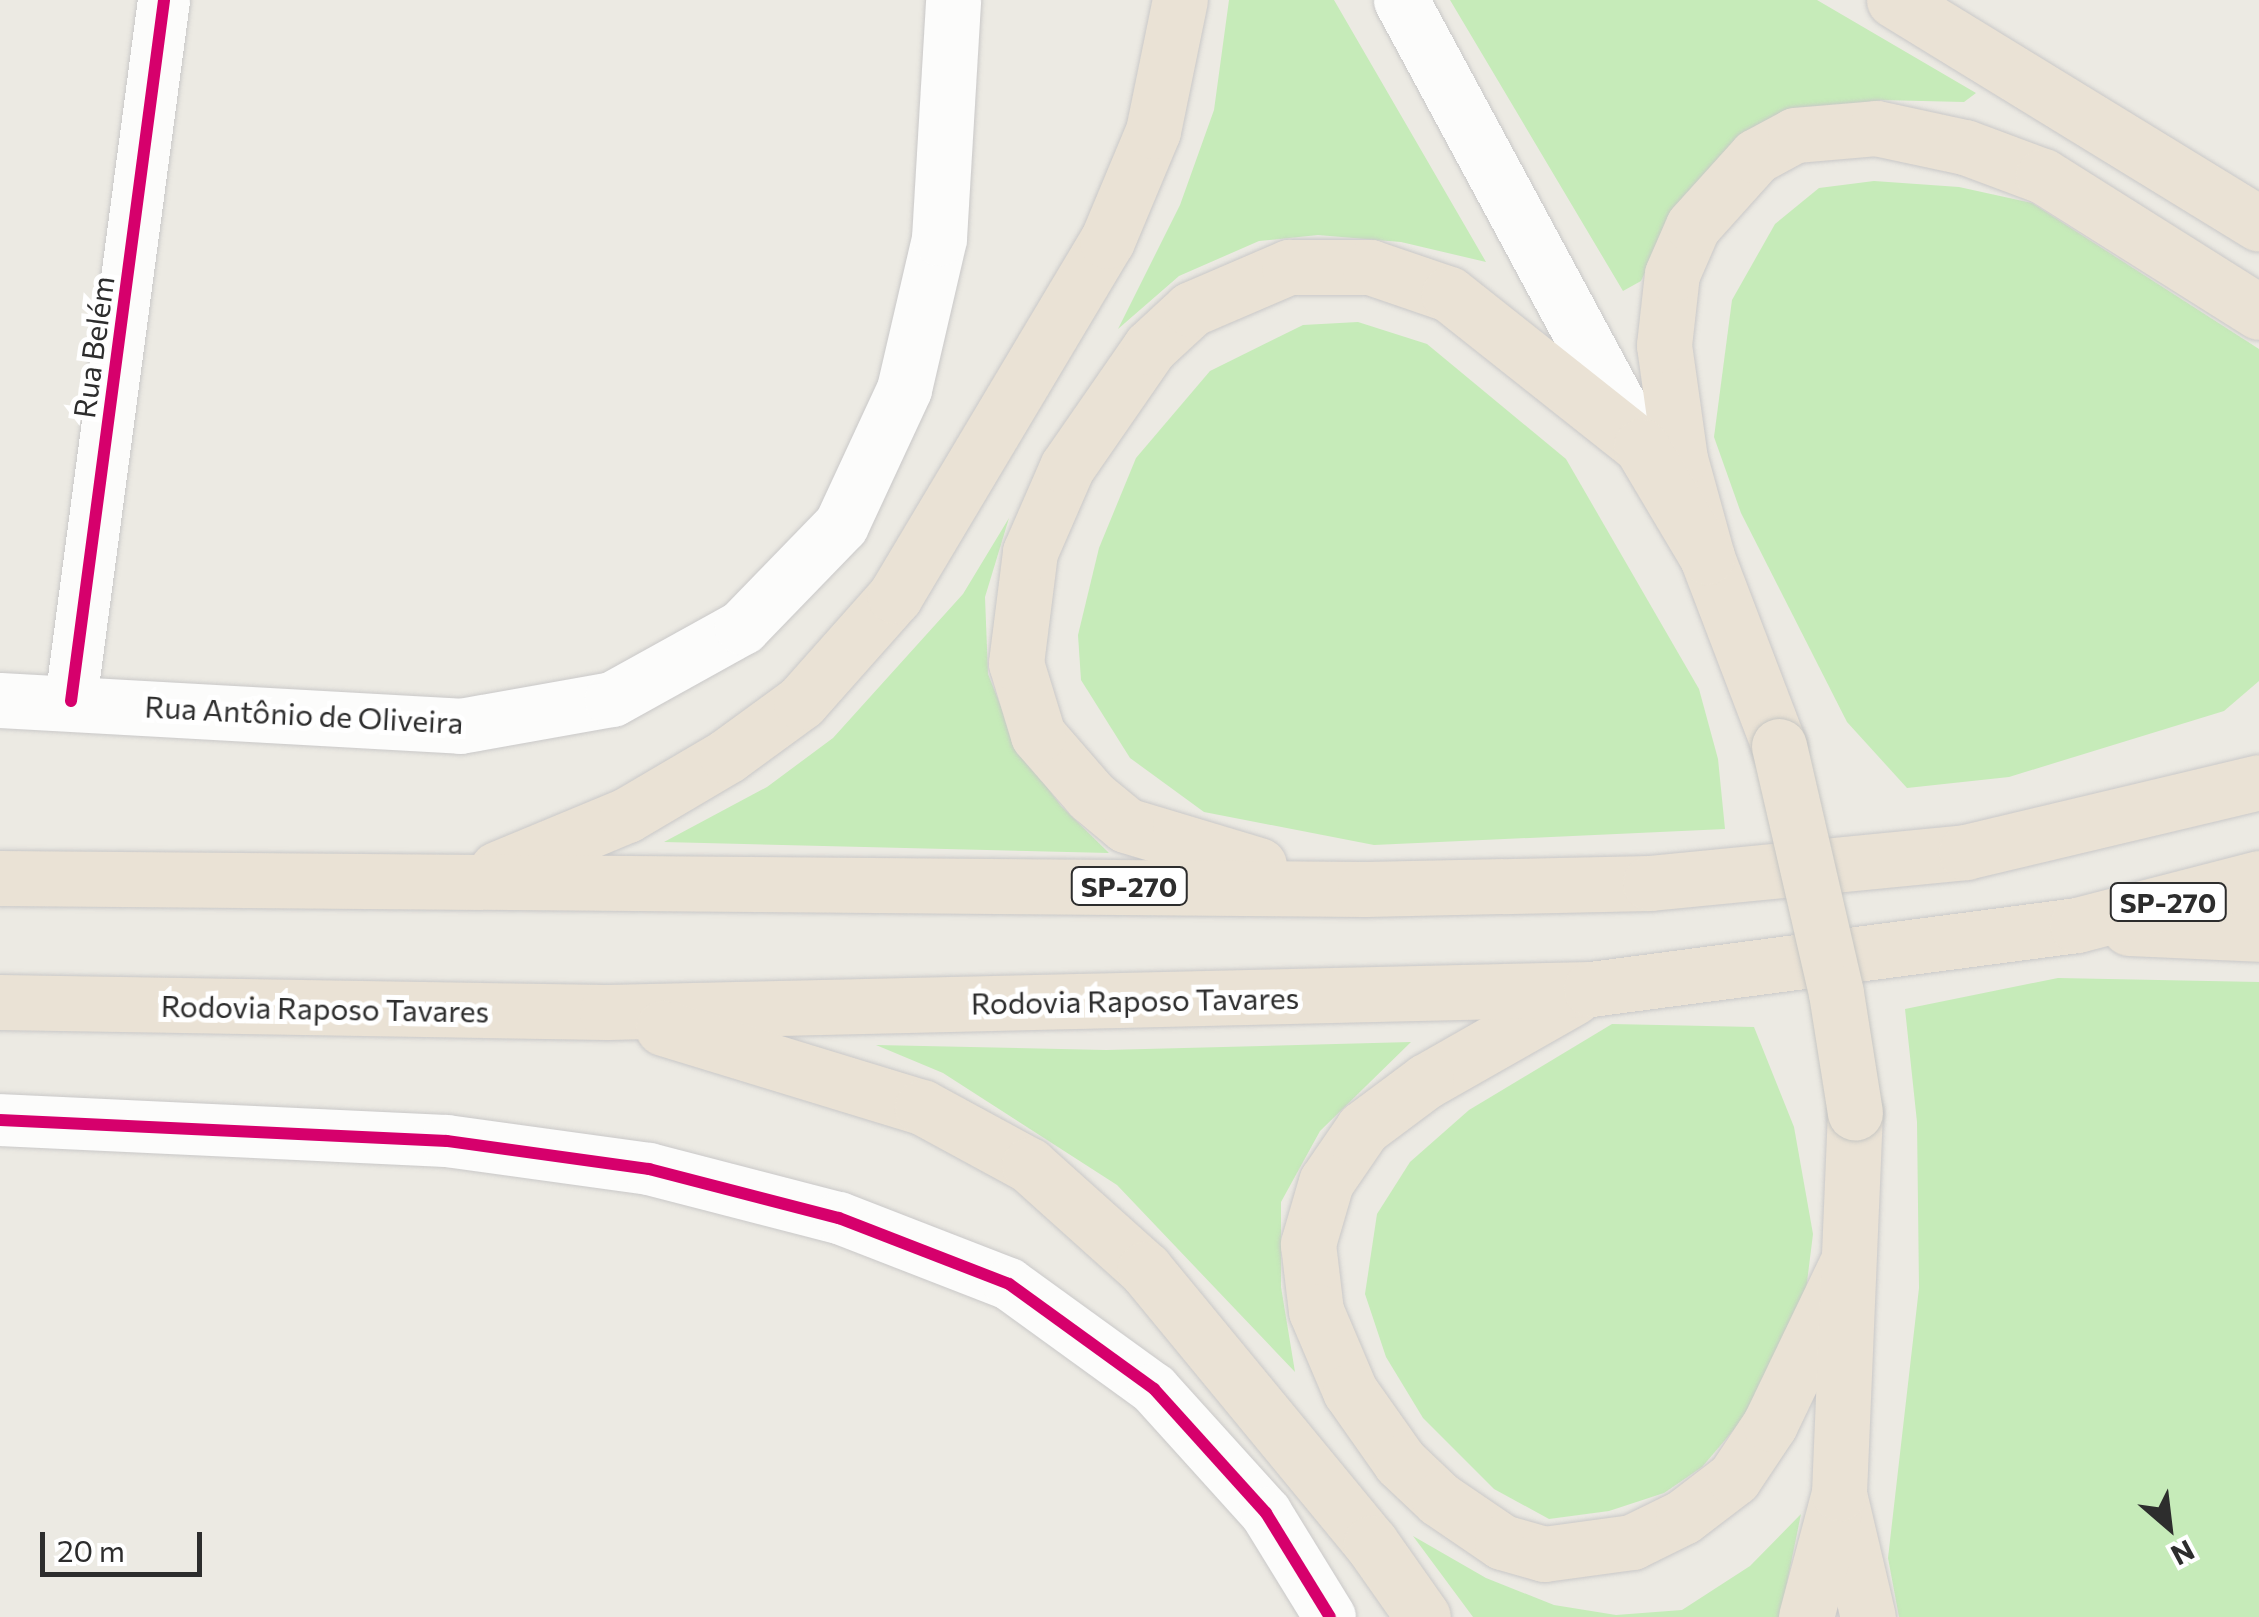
<!DOCTYPE html>
<html>
<head>
<meta charset="utf-8">
<style>
  body { margin:0 }
  #map { position:relative; width:2259px; height:1617px; overflow:hidden; background:#eceae3; font-family:Commissioner,sans-serif }
  div>[style] { position:absolute }
  .green>* { inset:0; background:#c6ebb9 }
  .roads { filter:drop-shadow(0 0 2px #c9c8c8) drop-shadow(0 0 2px #c9c8c8) }
  .street>* { height:52px; margin:-26px; padding:0 26px; transform-origin:26px; border-radius:26px; background:#fcfcfb }
  .secondary>* { height:55px; margin:-27.5px; padding:0 27.5px; transform-origin:27.5px; border-radius:27.5px; background:#fcfcfb }
  .highway>* { height:55px; margin:-27.5px; padding:0 27.5px; transform-origin:27.5px; border-radius:27.5px; background:#eae2d5 }
  .bridges { filter:drop-shadow(0 0 2px #c6c6c3) drop-shadow(0 0 2px #c6c6c3) }
  .highway-bridge>* { height:55px; margin:-27.5px; padding:0 27.5px; transform-origin:27.5px; border-radius:27.5px; background:#eae2d5 }
  .cycleway>* { height:12px; margin:-6px; padding:0 6px; transform-origin:6px; border-radius:6px; background:#d6006c }
  span { translate:-50% -50%; white-space:nowrap; text-align:center; line-height:1.15; -webkit-text-stroke:10px #fff; paint-order:stroke }
  .shield-label span { padding:2px 8px; background:#fff; border:2px solid; border-radius:8px; -webkit-text-stroke-width:0 }
  .shield-label { font-size:28px; color:#2d2d2d; font-weight:700 }
  .street-label { font-size:30px; color:#2d2d2d }
  .north { position:absolute; left:2119px; top:1477px; width:100px; height:100px; -webkit-text-stroke:8px #fff; paint-order:stroke; rotate:152deg; font-size:28px; font-weight:700; line-height:40px; text-align:center; color:#2d2d2d }
  .north::after { content:''; display:block; margin:auto; width:35px; height:45px; background:#2d2d2d; clip-path:polygon(50% 0,100% 100%,50% 72%,0 100%) }
  .scale { position:absolute; left:40px; top:1532px; width:162px; height:45px; box-sizing:border-box; border:5px solid #2d2d2d; border-top:0; padding-left:12px; font-size:30px; line-height:35px; white-space:nowrap; color:#2d2d2d; -webkit-text-stroke:8px #fff; paint-order:stroke }
</style>
</head>
<body>
<div id="map">
  <div class="green">
    <i style="clip-path:polygon(1229px 0,1334px 0,1486px 262px,1401px 242px,1318px 235px,1259px 241px,1179px 276px,1118px 329px,1180px 205px,1214px 110px)"></i>
    <i style="clip-path:polygon(1450px 0,1817px 0,1976px 93px,1964px 102px,1881px 100px,1798px 112px,1671px 217px,1641px 281px,1623px 291px)"></i>
    <i style="clip-path:polygon(1874px 181px,1959px 187px,2032px 203px,2259px 349px,2259px 681px,2224px 711px,2009px 777px,1907px 788px,1847px 722px,1741px 513px,1714px 437px,1732px 300px,1775px 224px,1819px 188px)"></i>
    <i style="clip-path:polygon(1358px 322px,1427px 344px,1566px 459px,1699px 689px,1718px 759px,1725px 829px,1374px 845px,1204px 812px,1130px 758px,1081px 680px,1078px 635px,1099px 548px,1136px 458px,1210px 371px,1303px 325px)"></i>
    <i style="clip-path:polygon(1009px 518px,985px 597px,988px 674px,1017px 747px,1061px 806px,1109px 853px,664px 842px,767px 787px,833px 738px,963px 594px)"></i>
    <i style="clip-path:polygon(2058px 978px,2259px 982px,2259px 1617px,1899px 1617px,1888px 1558px,1919px 1288px,1917px 1122px,1905px 1009px)"></i>
    <i style="clip-path:polygon(1612px 1024px,1754px 1027px,1794px 1127px,1813px 1234px,1805px 1298px,1749px 1412px,1702px 1467px,1664px 1493px,1609px 1511px,1549px 1519px,1494px 1489px,1423px 1418px,1386px 1357px,1365px 1294px,1377px 1214px,1410px 1162px,1469px 1110px)"></i>
    <i style="clip-path:polygon(1411px 1042px,1320px 1131px,1281px 1202px,1281px 1287px,1295px 1372px,1117px 1185px,943px 1073px,876px 1045px,1106px 1050px)"></i>
    <i style="clip-path:polygon(1801px 1514px,1780px 1617px,1473px 1617px,1413px 1536px,1486px 1578px,1554px 1605px,1616px 1615px,1682px 1610px,1750px 1566px)"></i>
  </div>
  <div class="roads">
    <div class="street">
      <i style="left:71px;top:701px;width:707px;rotate:-82.44deg"></i>
      <i style="left:0;top:1120px;width:447px;rotate:2.7deg"></i>
      <i style="left:447px;top:1141px;width:204px;rotate:7.9deg"></i>
      <i style="left:649px;top:1169px;width:196px;rotate:14.5deg"></i>
      <i style="left:839px;top:1218px;width:182px;rotate:21.2deg"></i>
      <i style="left:1009px;top:1284px;width:179px;rotate:35.9deg"></i>
      <i style="left:1154px;top:1389px;width:167px;rotate:47.9deg"></i>
      <i style="left:1266px;top:1513px;width:122px;rotate:58.4deg"></i>
    </div>
    <div class="secondary">
      <i style="left:1401px;top:0;width:506px;rotate:61.71deg"></i>
      <i style="left:0;top:700px;width:461px;rotate:3.2deg"></i>
      <i style="left:460px;top:726px;width:154px;rotate:-10.1deg"></i>
      <i style="left:612px;top:699px;width:149px;rotate:-29deg"></i>
      <i style="left:742px;top:627px;width:142px;rotate:-45.9deg"></i>
      <i style="left:841px;top:525px;width:150px;rotate:-65.1deg"></i>
      <i style="left:904px;top:389px;width:155px;rotate:-76.9deg"></i>
      <i style="left:939px;top:238px;width:238px;rotate:-86.6deg"></i>
    </div>
    <div class="highway">
      <i style="left:1894px;top:0;width:428px;rotate:31.5deg"></i>
      <i style="left:1779px;top:746px;width:202px;rotate:-110.9deg"></i>
      <i style="left:1707px;top:557px;width:102px;rotate:-105.4deg"></i>
      <i style="left:1680px;top:459px;width:115px;rotate:-98deg"></i>
      <i style="left:1664px;top:345px;width:71px;rotate:-83.6deg"></i>
      <i style="left:1672px;top:274px;width:52px;rotate:-66.4deg"></i>
      <i style="left:1693px;top:226px;width:94px;rotate:-48deg"></i>
      <i style="left:1756px;top:156px;width:44px;rotate:-28.3deg"></i>
      <i style="left:1795px;top:135px;width:81px;rotate:-4.9deg"></i>
      <i style="left:1876px;top:128px;width:91px;rotate:12.1deg"></i>
      <i style="left:1965px;top:147px;width:83px;rotate:20.4deg"></i>
      <i style="left:2043px;top:176px;width:255px;rotate:32.2deg"></i>
      <i style="left:1259px;top:865px;width:139px;rotate:-163.3deg"></i>
      <i style="left:1126px;top:825px;width:45px;rotate:-140.4deg"></i>
      <i style="left:1091px;top:796px;width:81px;rotate:-131deg"></i>
      <i style="left:1038px;top:735px;width:75px;rotate:-107deg"></i>
      <i style="left:1016px;top:663px;width:112px;rotate:-82.8deg"></i>
      <i style="left:1030px;top:552px;width:93px;rotate:-66.5deg"></i>
      <i style="left:1067px;top:467px;width:146px;rotate:-55.3deg"></i>
      <i style="left:1150px;top:347px;width:56px;rotate:-42.8deg"></i>
      <i style="left:1191px;top:309px;width:107px;rotate:-23.2deg"></i>
      <i style="left:1289px;top:267px;width:81px"></i>
      <i style="left:1370px;top:267px;width:83px;rotate:18.9deg"></i>
      <i style="left:1449px;top:294px;width:245px;rotate:38.4deg"></i>
      <i style="left:1641px;top:446px;width:129px;rotate:59.3deg"></i>
      <i style="left:497px;top:869px;width:141px;rotate:-22.6deg"></i>
      <i style="left:627px;top:815px;width:116px;rotate:-30.5deg"></i>
      <i style="left:727px;top:756px;width:92px;rotate:-36.1deg"></i>
      <i style="left:801px;top:702px;width:142px;rotate:-48.4deg"></i>
      <i style="left:895px;top:596px;width:413px;rotate:-59.2deg"></i>
      <i style="left:1107px;top:241px;width:119px;rotate:-67.3deg"></i>
      <i style="left:1153px;top:131px;width:134px;rotate:-78.4deg"></i>
      <i style="left:0;top:878px;width:1365px;rotate:0.46deg"></i>
      <i style="left:1365px;top:889px;width:285px;rotate:-1.2deg"></i>
      <i style="left:1650px;top:883px;width:318px;rotate:-5.6deg"></i>
      <i style="left:1966px;top:852px;width:301px;rotate:-13.4deg"></i>
      <i style="left:2129px;top:928px;width:130px;rotate:2.6deg"></i>
      <i style="left:1574px;top:997px;width:170px;rotate:150.4deg"></i>
      <i style="left:1426px;top:1081px;width:79px;rotate:143.3deg"></i>
      <i style="left:1363px;top:1128px;width:65px;rotate:124.4deg"></i>
      <i style="left:1326px;top:1182px;width:65px;rotate:106.2deg"></i>
      <i style="left:1308px;top:1244px;width:67px;rotate:83.2deg"></i>
      <i style="left:1316px;top:1311px;width:87px;rotate:67deg"></i>
      <i style="left:1350px;top:1391px;width:87px;rotate:54.8deg"></i>
      <i style="left:1400px;top:1462px;width:54px;rotate:43.5deg"></i>
      <i style="left:1439px;top:1499px;width:76px;rotate:34.3deg"></i>
      <i style="left:1502px;top:1542px;width:44px;rotate:15.9deg"></i>
      <i style="left:1544px;top:1554px;width:89px;rotate:-7.8deg"></i>
      <i style="left:1632px;top:1542px;width:57px;rotate:-26.1deg"></i>
      <i style="left:1683px;top:1517px;width:64px;rotate:-37.4deg"></i>
      <i style="left:1734px;top:1478px;width:65px;rotate:-56.3deg"></i>
      <i style="left:1770px;top:1424px;width:178px;rotate:-64.4deg"></i>
      <i style="left:0;top:1002px;width:607px;rotate:0.94deg"></i>
      <i style="left:607px;top:1012px;width:984px;rotate:-1.34deg"></i>
      <i style="left:1591px;top:989px;width:490px;rotate:-7.5deg"></i>
      <i style="left:2077px;top:925px;width:188px;rotate:-14.5deg"></i>
      <i style="left:663px;top:1028px;width:271px;rotate:17deg"></i>
      <i style="left:922px;top:1107px;width:122px;rotate:28.5deg"></i>
      <i style="left:1029px;top:1165px;width:156px;rotate:41.9deg"></i>
      <i style="left:1145px;top:1269px;width:355px;rotate:50.5deg"></i>
      <i style="left:1371px;top:1543px;width:90px;rotate:54.9deg"></i>
      <i style="left:1840px;top:1498px;width:122px;rotate:76.8deg"></i>
      <i style="left:1806px;top:1617px;width:128px;rotate:-75.1deg"></i>
      <i style="left:1839px;top:1493px;width:380px;rotate:-87.6deg"></i>
    </div>
  </div>
  <div class="bridges">
    <div class="highway-bridge">
      <i style="left:1779px;top:746px;width:253px;rotate:77deg"></i>
      <i style="left:1836px;top:993px;width:121px;rotate:81deg"></i>
    </div>
  </div>
  <div class="cycleway">
    <i style="left:71px;top:701px;width:707px;rotate:-82.44deg"></i>
    <i style="left:0;top:1120px;width:447px;rotate:2.7deg"></i>
    <i style="left:447px;top:1141px;width:204px;rotate:7.9deg"></i>
    <i style="left:649px;top:1169px;width:196px;rotate:14.5deg"></i>
    <i style="left:839px;top:1218px;width:182px;rotate:21.2deg"></i>
    <i style="left:1009px;top:1284px;width:179px;rotate:35.9deg"></i>
    <i style="left:1154px;top:1389px;width:167px;rotate:47.9deg"></i>
    <i style="left:1266px;top:1513px;width:122px;rotate:58.4deg"></i>
  </div>
  <div class="shield-label">
    <span style="left:1129px;top:886px">SP-270</span>
    <span style="left:2168px;top:902px">SP-270</span>
  </div>
  <div class="street-label">
    <span style="left:93px;top:347px;rotate:-82deg">Rua Belém</span>
    <span style="left:304px;top:714px;rotate:3deg">Rua Antônio de Oliveira</span>
    <span style="left:1135px;top:1000px;rotate:-1deg">Rodovia Raposo Tavares</span>
    <span style="left:325px;top:1008px;rotate:1deg">Rodovia Raposo Tavares</span>
  </div>
  <div class="north">N</div>
  <div class="scale">20 m</div>
</div>
</body>
</html>
